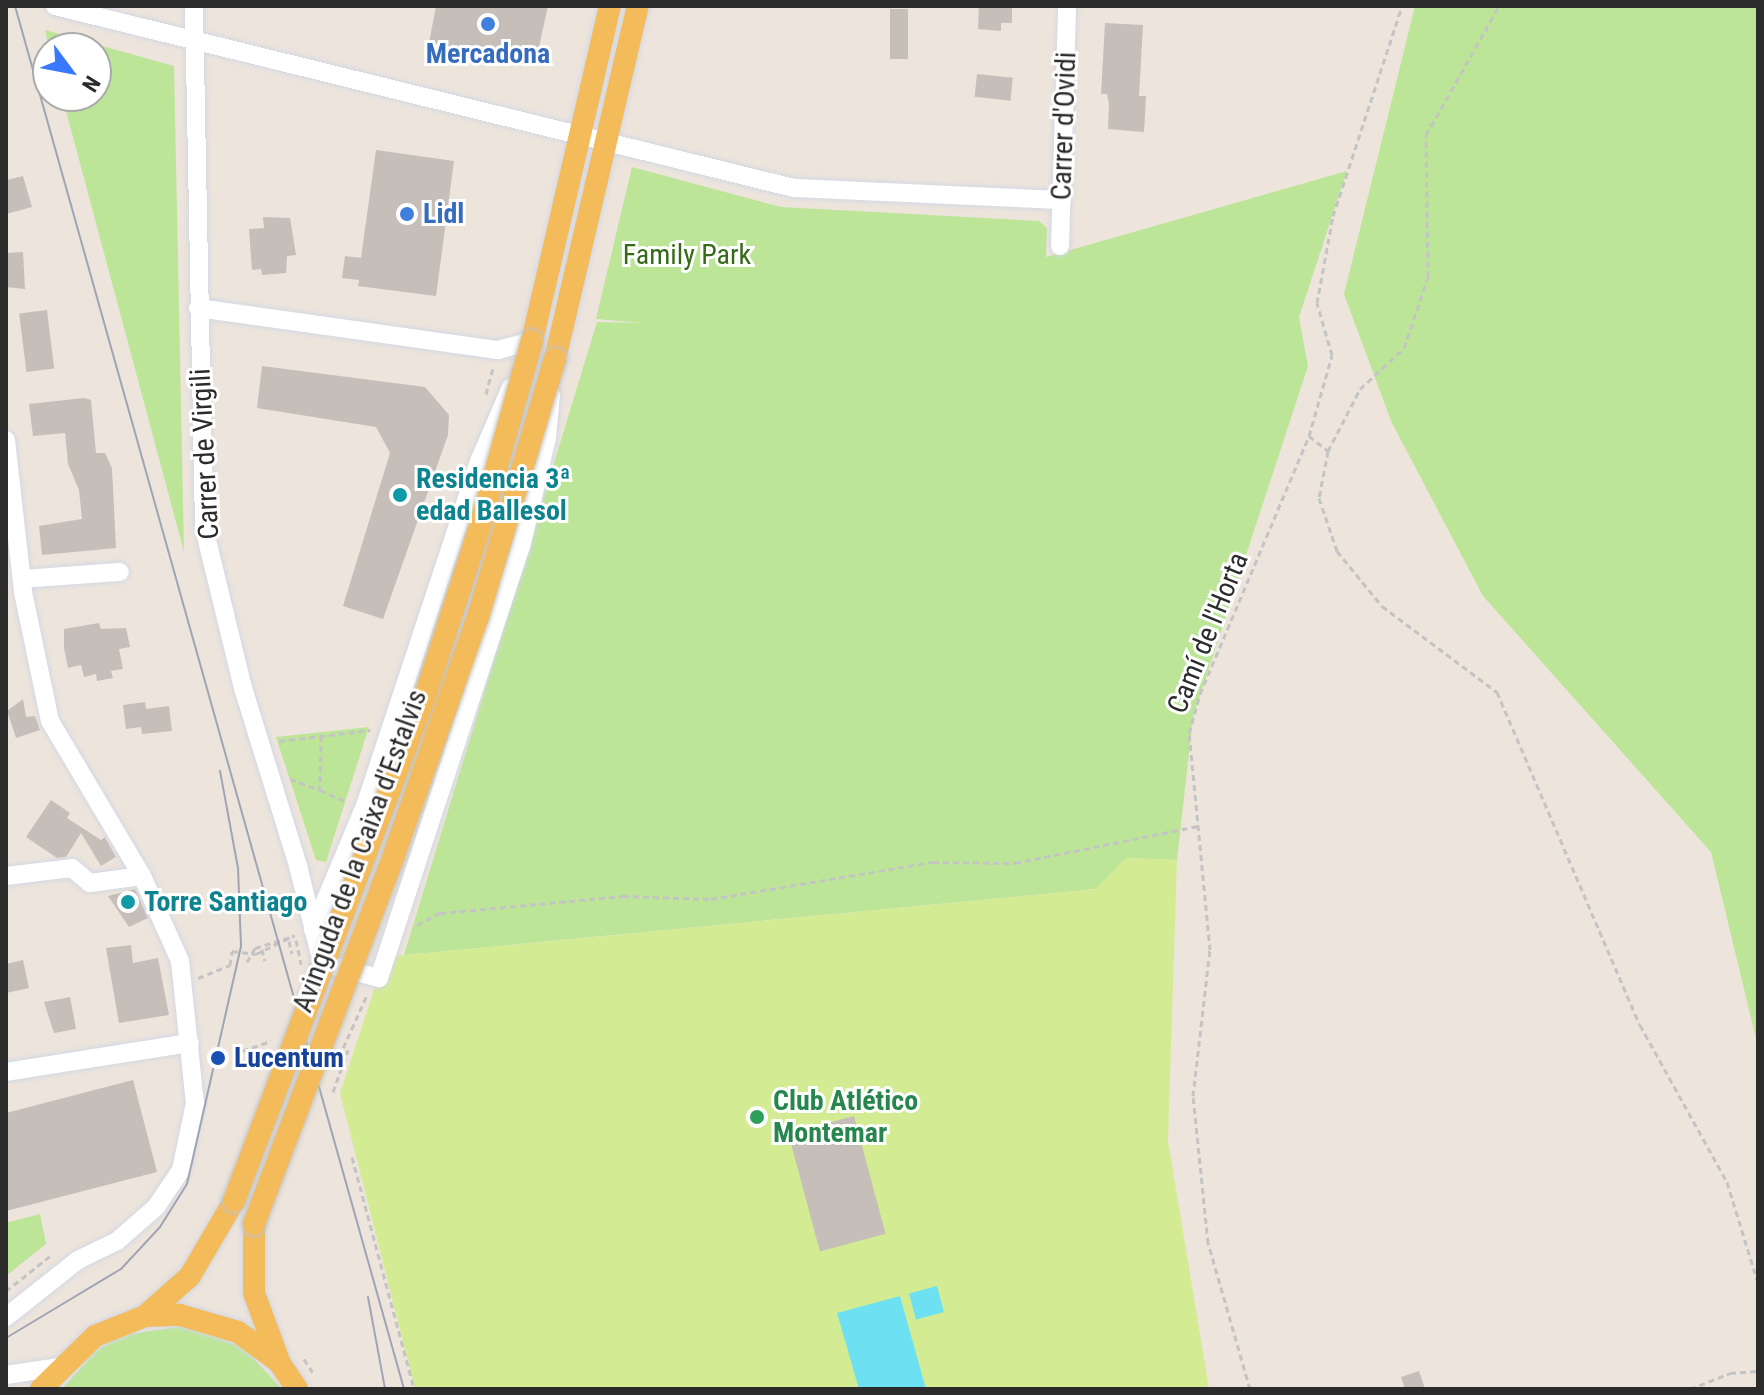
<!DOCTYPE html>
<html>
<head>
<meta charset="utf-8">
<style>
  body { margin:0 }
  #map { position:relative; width:1764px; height:1395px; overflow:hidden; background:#ede4dc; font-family:"Roboto Condensed",sans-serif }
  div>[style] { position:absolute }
  .green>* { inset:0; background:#bde598 }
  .pitch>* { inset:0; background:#d3ec93 }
  .water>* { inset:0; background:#6de1f1; transform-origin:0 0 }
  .building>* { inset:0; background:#c5beb9; transform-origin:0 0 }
  .path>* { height:3px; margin-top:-1.5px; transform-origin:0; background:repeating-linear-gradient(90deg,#c4c4c4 0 6px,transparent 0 10px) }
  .roads { filter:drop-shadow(0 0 2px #d2d8e4) drop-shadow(0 0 2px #d2d8e4) }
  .minor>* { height:18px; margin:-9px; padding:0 9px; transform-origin:9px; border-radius:9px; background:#fff }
  .major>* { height:22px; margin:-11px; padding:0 11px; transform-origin:11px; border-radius:11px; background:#f4bb5b }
  .tram>* { height:2px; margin:-1px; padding:0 1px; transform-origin:1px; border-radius:1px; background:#9fa5b5 }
  .bridges { filter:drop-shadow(0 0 2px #c4c4c4) drop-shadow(0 0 2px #c4c4c4) }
  .major-bridge>* { height:22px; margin:-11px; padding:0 11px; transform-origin:11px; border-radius:11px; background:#f4bb5b }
  .dots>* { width:22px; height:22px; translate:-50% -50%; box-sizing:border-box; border:4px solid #fff; border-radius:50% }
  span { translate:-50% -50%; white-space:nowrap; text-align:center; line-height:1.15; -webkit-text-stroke:6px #fff; paint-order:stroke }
  .shop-label { font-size:28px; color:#366cbe; font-weight:700 }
  .left { translate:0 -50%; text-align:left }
  .street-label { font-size:28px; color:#2b2b2b }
  .park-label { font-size:28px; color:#356a18 }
  .culture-label { font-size:28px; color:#0d838f; font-weight:700 }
  .transit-label { font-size:28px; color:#164399; font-weight:700 }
  .leisure-label { font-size:28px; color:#27864d; font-weight:700 }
  .frame { position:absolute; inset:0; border:8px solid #2b2b2b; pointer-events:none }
  .north { position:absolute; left:32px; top:32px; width:80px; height:80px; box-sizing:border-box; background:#fff; border:2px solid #aaa; border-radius:50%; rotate:122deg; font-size:22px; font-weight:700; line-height:32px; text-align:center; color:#2b2b2b }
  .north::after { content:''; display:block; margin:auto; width:28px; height:36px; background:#3879fe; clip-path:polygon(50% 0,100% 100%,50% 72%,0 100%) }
</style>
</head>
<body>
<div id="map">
  <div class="green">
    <i style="clip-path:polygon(1415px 6px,1758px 6px,1758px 1047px,1711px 852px,1483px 596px,1391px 421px,1344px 294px)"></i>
    <i style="clip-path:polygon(45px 30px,174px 66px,184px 552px,62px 96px,96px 96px,96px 48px,49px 48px)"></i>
    <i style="clip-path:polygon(632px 167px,781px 207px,1039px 221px,1047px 228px,1046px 257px,1347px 171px,1299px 317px,1308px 366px,1193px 717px,1177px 860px,1126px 858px,1096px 889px,404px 955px,597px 322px,643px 323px,596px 319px)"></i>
    <i style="clip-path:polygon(369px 727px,326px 862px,316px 860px,276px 737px)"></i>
    <i style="clip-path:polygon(40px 1214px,46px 1244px,6px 1276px,6px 1223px)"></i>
    <i style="clip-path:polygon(184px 1326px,243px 1347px,282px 1389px,62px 1389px,96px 1350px,123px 1335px)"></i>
  </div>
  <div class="pitch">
    <i style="clip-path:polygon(1126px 858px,1177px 860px,1168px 1141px,1209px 1389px,415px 1389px,340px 1093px,385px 957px,1096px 889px)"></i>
  </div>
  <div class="water">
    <i style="left:937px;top:1286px;width:27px;height:29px;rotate:75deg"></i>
    <i style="clip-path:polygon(900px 1296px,926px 1389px,859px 1389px,837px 1313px)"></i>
  </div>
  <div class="building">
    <i style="clip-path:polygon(436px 6px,548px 6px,535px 65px,429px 43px)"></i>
    <i style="clip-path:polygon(979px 6px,1012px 8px,1012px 23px,1001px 23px,1001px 31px,978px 29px)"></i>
    <i style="left:890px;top:9px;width:18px;height:50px"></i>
    <i style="clip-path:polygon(1105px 23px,1143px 25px,1139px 96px,1146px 96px,1144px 132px,1108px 129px,1109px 104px,1107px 94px,1101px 94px)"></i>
    <i style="left:977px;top:74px;width:36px;height:23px;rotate:6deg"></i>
    <i style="clip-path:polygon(376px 150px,454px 161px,436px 296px,358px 286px,359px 280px,342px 278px,345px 256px,361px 258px)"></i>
    <i style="clip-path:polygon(23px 176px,32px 207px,6px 214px,7px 180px)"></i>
    <i style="clip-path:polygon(263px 217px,290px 218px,296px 255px,287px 256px,286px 273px,262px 275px,261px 269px,252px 270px,249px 229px,264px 228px)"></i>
    <i style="clip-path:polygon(23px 252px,25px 289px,6px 287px,6px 253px)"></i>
    <i style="left:47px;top:310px;width:59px;height:28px;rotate:83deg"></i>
    <i style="clip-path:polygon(262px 366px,425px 387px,449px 415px,448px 435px,383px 619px,343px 606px,390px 453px,376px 427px,257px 408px)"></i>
    <i style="clip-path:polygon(84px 398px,91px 400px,96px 453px,105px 453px,112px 468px,116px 548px,42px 555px,39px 526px,82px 519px,79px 490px,68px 464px,65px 433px,33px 436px,29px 404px)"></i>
    <i style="clip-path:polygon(99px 623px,101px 629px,126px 628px,130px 647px,119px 649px,123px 669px,111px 671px,113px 678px,97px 681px,96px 674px,84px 677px,81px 665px,68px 668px,64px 648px,64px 629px)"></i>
    <i style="clip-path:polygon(23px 699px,26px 717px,35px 716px,40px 730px,16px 738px,7px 711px)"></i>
    <i style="clip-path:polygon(145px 702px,146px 709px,169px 706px,172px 731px,142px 734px,141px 727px,126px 729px,123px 705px)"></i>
    <i style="clip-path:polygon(51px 800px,70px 813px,67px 818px,101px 840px,105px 837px,116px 857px,101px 866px,81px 833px,66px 857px,57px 858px,26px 837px)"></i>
    <i style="clip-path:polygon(135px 889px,148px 918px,129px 927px,108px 896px)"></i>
    <i style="clip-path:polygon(131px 945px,133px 963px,158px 958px,169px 1015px,119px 1023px,106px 948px)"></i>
    <i style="clip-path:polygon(23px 960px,29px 988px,6px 993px,6px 964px)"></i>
    <i style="clip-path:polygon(70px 997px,76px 1029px,54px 1033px,44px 1002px)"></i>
    <i style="clip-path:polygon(133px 1080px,157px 1172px,6px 1211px,6px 1113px)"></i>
    <i style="left:854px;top:1116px;width:122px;height:68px;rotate:75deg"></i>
    <i style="clip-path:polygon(1419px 1371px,1425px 1389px,1405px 1389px,1401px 1377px)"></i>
  </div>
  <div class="path">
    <i style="left:486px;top:394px;width:28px;rotate:-75deg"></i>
    <i style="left:1309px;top:436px;width:24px;rotate:38deg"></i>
    <i style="left:1328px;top:451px;width:48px;rotate:100.8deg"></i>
    <i style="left:1319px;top:498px;width:56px;rotate:71.2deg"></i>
    <i style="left:1337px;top:551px;width:71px;rotate:50.7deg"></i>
    <i style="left:1382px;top:606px;width:144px;rotate:36.8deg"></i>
    <i style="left:1497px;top:692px;width:362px;rotate:66.8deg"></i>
    <i style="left:1640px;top:1025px;width:179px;rotate:61deg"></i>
    <i style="left:1727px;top:1182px;width:106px;rotate:72.9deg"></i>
    <i style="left:1328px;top:451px;width:70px;rotate:-62.7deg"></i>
    <i style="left:1360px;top:389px;width:60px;rotate:-43deg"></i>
    <i style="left:1404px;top:348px;width:75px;rotate:-71.3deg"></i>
    <i style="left:1428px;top:277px;width:142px;rotate:-90.8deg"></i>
    <i style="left:1426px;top:135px;width:148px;rotate:-60.5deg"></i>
    <i style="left:321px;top:736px;width:54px;rotate:91.1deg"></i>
    <i style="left:320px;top:790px;width:27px;rotate:24deg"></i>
    <i style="left:279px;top:741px;width:92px;rotate:-6.9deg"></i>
    <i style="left:290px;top:779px;width:32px;rotate:20deg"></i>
    <i style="left:417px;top:925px;width:26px;rotate:-28deg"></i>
    <i style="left:440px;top:913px;width:184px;rotate:-5.3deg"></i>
    <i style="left:623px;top:896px;width:88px;rotate:2deg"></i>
    <i style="left:711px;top:899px;width:225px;rotate:-9.5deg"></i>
    <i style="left:933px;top:862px;width:82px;rotate:0.7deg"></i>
    <i style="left:1015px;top:863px;width:188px;rotate:-11.4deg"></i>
    <i style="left:296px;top:940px;width:25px;rotate:78deg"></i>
    <i style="left:289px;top:941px;width:13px;rotate:77deg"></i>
    <i style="left:262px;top:949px;width:12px;rotate:76deg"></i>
    <i style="left:247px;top:962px;width:16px;rotate:-60deg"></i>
    <i style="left:255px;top:948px;width:41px;rotate:-17.1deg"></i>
    <i style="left:198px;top:978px;width:35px;rotate:-22deg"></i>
    <i style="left:230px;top:965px;width:14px;rotate:-82deg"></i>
    <i style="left:232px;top:951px;width:24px;rotate:7deg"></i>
    <i style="left:256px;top:954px;width:43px;rotate:-26deg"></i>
    <i style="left:233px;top:1054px;width:40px;rotate:-18.9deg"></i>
    <i style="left:335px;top:1066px;width:78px;rotate:-65.7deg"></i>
    <i style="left:333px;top:1092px;width:45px;rotate:-70.3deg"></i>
    <i style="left:352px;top:1157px;width:240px;rotate:75deg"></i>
    <i style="left:6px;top:1291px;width:56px;rotate:-38.5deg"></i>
    <i style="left:304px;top:1359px;width:17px;rotate:57deg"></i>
    <i style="left:1250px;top:1389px;width:152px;rotate:-106deg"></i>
    <i style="left:1208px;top:1243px;width:148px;rotate:-95.8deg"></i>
    <i style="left:1193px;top:1096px;width:147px;rotate:-83.4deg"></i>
    <i style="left:1210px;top:950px;width:218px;rotate:-95.5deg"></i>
    <i style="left:1189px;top:733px;width:41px;rotate:-74.2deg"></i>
    <i style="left:1200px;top:694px;width:280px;rotate:-67.1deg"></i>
    <i style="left:1309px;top:436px;width:84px;rotate:-74.1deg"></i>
    <i style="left:1332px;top:355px;width:54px;rotate:-106.1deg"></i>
    <i style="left:1317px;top:303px;width:88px;rotate:-79.6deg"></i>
    <i style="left:1333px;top:216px;width:221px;rotate:-71.8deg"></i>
    <i style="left:1690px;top:1389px;width:43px;rotate:-21.8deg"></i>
    <i style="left:1730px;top:1373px;width:28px;rotate:-4deg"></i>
  </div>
  <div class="roads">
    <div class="minor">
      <i style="left:55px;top:6px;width:761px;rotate:13.84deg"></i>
      <i style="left:794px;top:188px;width:268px;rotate:2.6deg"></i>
      <i style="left:194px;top:6px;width:522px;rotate:88.9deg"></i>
      <i style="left:204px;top:528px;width:165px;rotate:76.3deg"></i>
      <i style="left:243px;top:688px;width:186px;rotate:72.8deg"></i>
      <i style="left:298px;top:866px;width:100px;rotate:76.1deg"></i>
      <i style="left:322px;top:963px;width:59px;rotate:14.7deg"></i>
      <i style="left:379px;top:978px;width:454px;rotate:-71.8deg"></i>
      <i style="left:521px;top:547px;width:112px;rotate:-76.6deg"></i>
      <i style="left:547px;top:438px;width:43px;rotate:-84.7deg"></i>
      <i style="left:1060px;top:246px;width:240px;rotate:-88.3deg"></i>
      <i style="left:198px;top:308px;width:303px;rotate:8deg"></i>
      <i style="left:498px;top:350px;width:35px;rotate:-15deg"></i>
      <i style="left:6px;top:440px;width:153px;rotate:83.6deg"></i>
      <i style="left:23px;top:592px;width:132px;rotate:78.2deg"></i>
      <i style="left:50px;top:721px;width:180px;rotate:59.3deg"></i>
      <i style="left:142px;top:876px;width:93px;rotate:65.9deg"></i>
      <i style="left:180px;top:961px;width:143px;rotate:84deg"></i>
      <i style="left:195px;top:1103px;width:68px;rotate:101.8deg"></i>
      <i style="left:181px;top:1170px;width:45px;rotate:124deg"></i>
      <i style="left:156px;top:1207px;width:52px;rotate:138.9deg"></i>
      <i style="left:117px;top:1241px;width:43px;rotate:154deg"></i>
      <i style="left:78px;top:1260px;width:92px;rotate:141.6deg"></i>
      <i style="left:22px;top:579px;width:98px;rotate:-4.1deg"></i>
      <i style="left:6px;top:876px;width:66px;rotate:-6.9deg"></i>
      <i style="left:72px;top:868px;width:23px;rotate:40deg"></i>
      <i style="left:90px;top:883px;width:52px;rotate:-7.7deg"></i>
      <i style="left:313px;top:930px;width:138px;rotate:-67.3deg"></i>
      <i style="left:366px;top:803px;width:362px;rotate:-71.7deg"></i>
      <i style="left:480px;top:459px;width:78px;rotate:-66.7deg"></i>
      <i style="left:6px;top:1072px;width:186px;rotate:-9deg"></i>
      <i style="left:6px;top:1375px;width:54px;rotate:-8.6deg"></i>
    </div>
    <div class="major">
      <i style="left:532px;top:341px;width:344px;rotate:-76.9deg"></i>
      <i style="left:555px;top:359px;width:363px;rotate:-76.8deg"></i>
      <i style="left:254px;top:1224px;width:69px;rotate:90deg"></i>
      <i style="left:254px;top:1293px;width:72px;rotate:69.8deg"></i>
      <i style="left:145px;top:1316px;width:60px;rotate:-41.6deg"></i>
      <i style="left:190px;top:1276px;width:87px;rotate:-59.6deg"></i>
      <i style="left:41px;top:1389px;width:76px;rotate:-44.5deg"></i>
      <i style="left:95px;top:1336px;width:54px;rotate:-21.8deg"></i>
      <i style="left:145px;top:1316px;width:35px;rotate:-2deg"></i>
      <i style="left:180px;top:1315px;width:60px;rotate:16.3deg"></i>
      <i style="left:238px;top:1332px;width:51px;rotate:36.2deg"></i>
      <i style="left:279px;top:1362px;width:32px;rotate:56deg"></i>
    </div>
  </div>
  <div class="tram">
    <i style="left:15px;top:6px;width:1437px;rotate:74.29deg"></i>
    <i style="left:368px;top:1297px;width:94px;rotate:79.5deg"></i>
    <i style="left:6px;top:1338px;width:134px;rotate:-31deg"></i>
    <i style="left:121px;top:1269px;width:57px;rotate:-47.1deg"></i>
    <i style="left:160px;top:1227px;width:51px;rotate:-57.9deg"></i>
    <i style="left:187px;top:1184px;width:244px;rotate:-77.2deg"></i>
    <i style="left:241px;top:946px;width:78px;rotate:-92.2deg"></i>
    <i style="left:238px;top:868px;width:99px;rotate:-100.5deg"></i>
  </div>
  <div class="bridges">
    <div class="major-bridge">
      <i style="left:234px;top:1201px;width:539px;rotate:-69.24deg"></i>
      <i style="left:425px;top:697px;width:179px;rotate:-72.1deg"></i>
      <i style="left:480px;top:527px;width:193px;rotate:-74.4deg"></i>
      <i style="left:254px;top:1224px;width:395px;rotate:-69.2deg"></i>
      <i style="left:394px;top:855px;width:252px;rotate:-70.6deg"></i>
      <i style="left:478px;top:617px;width:269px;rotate:-73.4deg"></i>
    </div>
  </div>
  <div class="dots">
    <i style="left:488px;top:24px;background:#3f7fe0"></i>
    <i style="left:407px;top:214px;background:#3f7fe0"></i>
    <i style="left:400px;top:495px;background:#0f9aa8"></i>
    <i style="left:128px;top:902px;background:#0f9aa8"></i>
    <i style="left:218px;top:1058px;background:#1a4fb4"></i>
    <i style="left:757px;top:1117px;background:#2e9e5b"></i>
  </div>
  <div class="shop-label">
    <span style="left:488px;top:54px">Mercadona</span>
    <span class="left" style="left:423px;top:214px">Lidl</span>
  </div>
  <div class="street-label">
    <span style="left:1064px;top:126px;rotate:-88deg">Carrer d'Ovidi</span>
    <span style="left:205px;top:454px;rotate:-93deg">Carrer de Virgili</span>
    <span style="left:1208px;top:633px;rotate:-68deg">Camí de l'Horta</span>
    <span style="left:360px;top:851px;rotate:-70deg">Avinguda de la Caixa d'Estalvis</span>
  </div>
  <div class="park-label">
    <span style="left:687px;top:255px">Family Park</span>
  </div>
  <div class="culture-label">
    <span class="left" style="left:416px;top:495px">Residencia 3ª<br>edad Ballesol</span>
    <span class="left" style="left:144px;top:902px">Torre Santiago</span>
  </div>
  <div class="transit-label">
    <span class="left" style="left:234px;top:1058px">Lucentum</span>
  </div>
  <div class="leisure-label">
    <span class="left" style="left:773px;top:1117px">Club Atlético<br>Montemar</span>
  </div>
  <div class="frame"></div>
  <div class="north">N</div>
</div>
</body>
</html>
